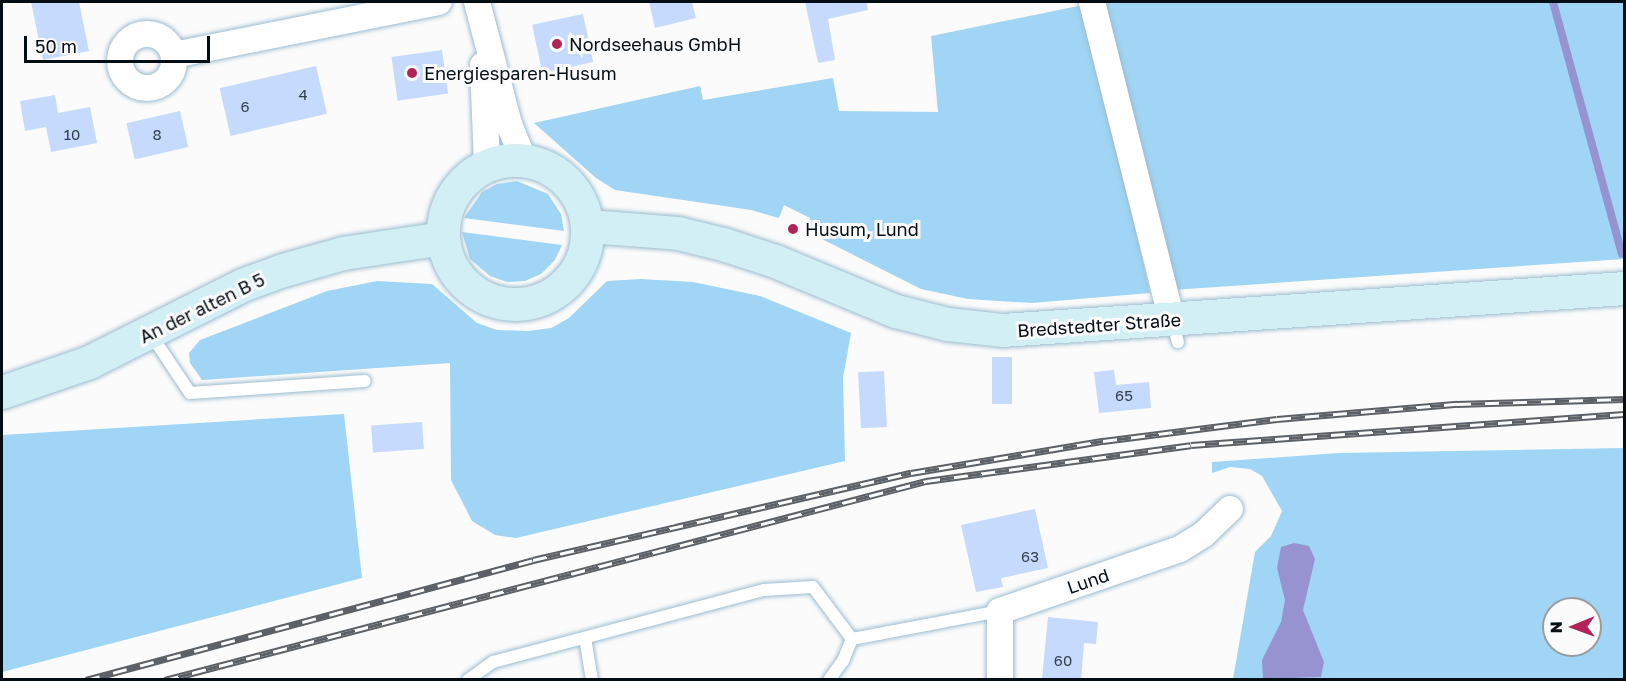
<!DOCTYPE html>
<html>
<head>
<meta charset="utf-8">
<style>
  body { margin:0 }
  #map { position:relative; width:1626px; height:681px; overflow:hidden; background:#fbfbfb; font-family:"Golos Text",sans-serif }
  div>[style] { position:absolute }
  .green>* { inset:0; background:#a0d5f5 }
  .water>* { inset:0; background:#9793d0 }
  .stream>* { height:8px; margin:-4px; padding:0 4px; transform-origin:4px; border-radius:4px; background:#9793d0 }
  .building>* { inset:0; background:#c5dafd; transform-origin:0 0 }
  .roads { filter:drop-shadow(0 0 2px #9bbcd0) drop-shadow(0 0 2px #9bbcd0) }
  .lane>* { height:12px; margin:-6px; padding:0 6px; transform-origin:6px; border-radius:6px; background:#fff }
  .street>* { height:26px; margin:-13px; padding:0 13px; transform-origin:13px; border-radius:13px; background:#fff }
  .street>.ring { margin:-13px; padding:0; box-sizing:content-box; background:none; border:26px solid #fff; border-radius:50% }
  .secondary>* { height:33px; margin:-16.5px; padding:0 16.5px; transform-origin:16.5px; border-radius:16.5px; background:#d1eff4 }
  .secondary>.ring { margin:-16.5px; padding:0; box-sizing:content-box; background:none; border:33px solid #d1eff4; border-radius:50% }
  .rail>* { height:7px; margin-top:-3.5px; transform-origin:0; background:repeating-linear-gradient(90deg,#fbfbfb 0 14px,#5b6166 0 28px); box-sizing:border-box; border-block:2px solid #5b6166 }
  .dots>* { width:16px; height:16px; translate:-50% -50%; box-sizing:border-box; border:3px solid #fbfbfb; border-radius:50% }
  span { translate:-50% -50%; white-space:nowrap; text-align:center; line-height:1.15; -webkit-text-stroke:6px #fbfbfb; paint-order:stroke }
  .number-label { font-size:15px; color:#34404e }
  .number-label span { -webkit-text-stroke-width:0 }
  .poi-label { font-size:18px; color:#030d14 }
  .left { translate:0 -50%; text-align:left }
  .street-label { font-size:18px; color:#030d14 }
  .frame { position:absolute; inset:0; border:3px solid #030d14; pointer-events:none }
  .north { position:absolute; left:1542px; top:597px; width:60px; height:60px; box-sizing:border-box; background:#fbfbfb; border:2px solid #989c9f; border-radius:50%; rotate:269deg; font-size:16px; font-weight:700; line-height:24px; text-align:center; color:#030d14 }
  .north::after { content:''; display:block; margin:auto; width:21px; height:27px; background:#b12359; clip-path:polygon(50% 0,100% 100%,50% 72%,0 100%) }
  .scale { position:absolute; left:24px; top:36px; width:186px; height:27px; box-sizing:border-box; border:3px solid #030d14; border-top:0; padding-left:8px; font-size:18px; line-height:21px; white-space:nowrap; color:#030d14; -webkit-text-stroke:4px #fbfbfb; paint-order:stroke }
</style>
</head>
<body>
<div id="map">
  <div class="green">
    <i style="clip-path:polygon(1100px 2px,1624px 2px,1624px 259px,1172px 290px)"></i>
    <i style="clip-path:polygon(1078px 6px,1087px 10px,1150px 293px,1032px 303px,968px 299px,921px 289px,806px 231px,810px 218px,784px 205px,779px 218px,751px 210px,615px 190px,596px 178px,534px 123px,700px 86px,703px 100px,833px 78px,839px 111px,938px 112px,931px 36px)"></i>
    <i style="clip-path:polygon(517px 181px,548px 194px,561px 214px,564px 231px,464px 218px,482px 192px,497px 184px)"></i>
    <i style="clip-path:polygon(462px 232px,562px 245px,555px 260px,541px 274px,525px 281px,507px 282px,490px 276px,470px 259px)"></i>
    <i style="clip-path:polygon(641px 279px,693px 282px,760px 296px,851px 333px,843px 378px,845px 461px,516px 538px,495px 535px,472px 521px,451px 480px,450px 363px,202px 380px,190px 363px,189px 353px,200px 340px,327px 291px,377px 281px,432px 284px,477px 323px,497px 330px,528px 331px,551px 328px,569px 318px,607px 281px)"></i>
    <i style="clip-path:polygon(344px 414px,362px 578px,2px 672px,2px 435px)"></i>
    <i style="clip-path:polygon(evenodd,1624px 448px,1624px 679px,1233px 679px,1255px 552px,1271px 536px,1282px 511px,1262px 476px,1250px 469px,1230px 467px,1212px 473px,1212px 462px,1339px 453px,1624px 448px,1554px 609px,1590px 609px,1590px 645px,1554px 645px,1554px 609px)"></i>
  </div>
  <div class="water">
    <i style="clip-path:polygon(1294px 543px,1309px 546px,1315px 559px,1303px 610px,1324px 662px,1321px 677px,1263px 679px,1262px 660px,1281px 622px,1285px 600px,1277px 568px,1281px 547px)"></i>
  </div>
  <div class="stream">
    <i style="left:1553px;top:2px;width:261px;rotate:74.7deg"></i>
  </div>
  <div class="building">
    <i style="clip-path:polygon(31px 2px,79px 2px,89px 51px,43px 60px)"></i>
    <i style="clip-path:polygon(649px 2px,692px 2px,696px 18px,655px 28px)"></i>
    <i style="clip-path:polygon(805px 2px,867px 2px,868px 10px,828px 19px,835px 60px,818px 63px)"></i>
    <i style="left:583px;top:14px;width:49px;height:52px;rotate:78deg"></i>
    <i style="left:442px;top:50px;width:44px;height:51px;rotate:82deg"></i>
    <i style="left:316px;top:66px;width:49px;height:99px;rotate:77deg"></i>
    <i style="clip-path:polygon(55px 95px,58px 113px,90px 107px,97px 143px,51px 152px,46px 127px,25px 131px,20px 101px)"></i>
    <i style="left:180px;top:111px;width:37px;height:55px;rotate:77deg"></i>
    <i style="left:992px;top:357px;width:20px;height:47px"></i>
    <i style="clip-path:polygon(1114px 370px,1116px 385px,1149px 382px,1151px 408px,1099px 413px,1094px 372px)"></i>
    <i style="left:884px;top:371px;width:56px;height:26px;rotate:87deg"></i>
    <i style="left:422px;top:422px;width:27px;height:51px;rotate:86deg"></i>
    <i style="clip-path:polygon(1035px 509px,1048px 568px,1001px 578px,1003px 587px,976px 592px,961px 525px)"></i>
    <i style="clip-path:polygon(1048px 617px,1098px 622px,1096px 644px,1084px 643px,1081px 680px,1042px 678px)"></i>
  </div>
  <div class="roads">
    <div class="lane">
      <i style="left:1172px;top:320px;width:23px;rotate:75deg"></i>
      <i style="left:150px;top:333px;width:72px;rotate:56.3deg"></i>
      <i style="left:190px;top:393px;width:175px;rotate:-3.9deg"></i>
      <i style="left:585px;top:638px;width:43px;rotate:80.5deg"></i>
      <i style="left:468px;top:680px;width:31px;rotate:-36deg"></i>
      <i style="left:493px;top:662px;width:280px;rotate:-14.9deg"></i>
      <i style="left:764px;top:590px;width:49px;rotate:-3.5deg"></i>
      <i style="left:813px;top:587px;width:65px;rotate:53.1deg"></i>
      <i style="left:852px;top:639px;width:151px;rotate:-10.7deg"></i>
      <i style="left:829px;top:680px;width:24px;rotate:-54deg"></i>
      <i style="left:843px;top:661px;width:24px;rotate:-68deg"></i>
    </div>
    <div class="street">
      <i style="left:477px;top:2px;width:126px;rotate:75.3deg"></i>
      <i style="left:509px;top:124px;width:38px;rotate:68deg"></i>
      <i style="left:1092px;top:2px;width:328px;rotate:75.9deg"></i>
      <i class="ring" style="left:120px;top:34px;width:28px;height:28px"></i>
      <i style="left:174px;top:55px;width:270px;rotate:-11.3deg"></i>
      <i style="left:483px;top:65px;width:100px;rotate:87.7deg"></i>
      <i style="left:1000px;top:680px;width:69px;rotate:-90deg"></i>
      <i style="left:1000px;top:611px;width:190px;rotate:-19deg"></i>
      <i style="left:1180px;top:549px;width:28px;rotate:-32deg"></i>
      <i style="left:1204px;top:534px;width:36px;rotate:-44deg"></i>
    </div>
    <div class="secondary">
      <i class="ring" style="left:443px;top:160px;width:111px;height:111px"></i>
      <i style="left:588px;top:226px;width:90px;rotate:4.4deg"></i>
      <i style="left:678px;top:233px;width:49px;rotate:14deg"></i>
      <i style="left:726px;top:245px;width:52px;rotate:18.1deg"></i>
      <i style="left:775px;top:261px;width:131px;rotate:22.5deg"></i>
      <i style="left:896px;top:311px;width:53px;rotate:14.3deg"></i>
      <i style="left:947px;top:324px;width:55px;rotate:6.2deg"></i>
      <i style="left:1002px;top:330px;width:623px;rotate:-3.86deg"></i>
      <i style="left:2px;top:392px;width:92px;rotate:-19deg"></i>
      <i style="left:89px;top:362px;width:171px;rotate:-26.7deg"></i>
      <i style="left:242px;top:285px;width:44px;rotate:-20.1deg"></i>
      <i style="left:283px;top:270px;width:62px;rotate:-15.8deg"></i>
      <i style="left:343px;top:253px;width:101px;rotate:-8.5deg"></i>
    </div>
  </div>
  <div class="rail">
    <i style="left:86px;top:680px;width:463px;rotate:-15deg"></i>
    <i style="left:533px;top:560px;width:388px;rotate:-13deg"></i>
    <i style="left:911px;top:473px;width:195px;rotate:-9.5deg"></i>
    <i style="left:1103px;top:441px;width:175px;rotate:-7.2deg"></i>
    <i style="left:1277px;top:419px;width:181px;rotate:-4.8deg"></i>
    <i style="left:1457px;top:404px;width:167px;rotate:-1.7deg"></i>
    <i style="left:165px;top:680px;width:787px;rotate:-14.65deg"></i>
    <i style="left:926px;top:481px;width:267px;rotate:-7.7deg"></i>
    <i style="left:1191px;top:445px;width:434px;rotate:-4.1deg"></i>
  </div>
  <div class="dots">
    <i style="left:557px;top:44px;background:#b12359"></i>
    <i style="left:412px;top:73px;background:#b12359"></i>
    <i style="left:793px;top:229px;background:#b12359"></i>
  </div>
  <div class="number-label">
    <span style="left:303px;top:95px">4</span>
    <span style="left:245px;top:107px">6</span>
    <span style="left:72px;top:135px">10</span>
    <span style="left:157px;top:135px">8</span>
    <span style="left:1124px;top:396px">65</span>
    <span style="left:1030px;top:557px">63</span>
    <span style="left:1063px;top:661px">60</span>
  </div>
  <div class="poi-label">
    <span class="left" style="left:569px;top:44px">Nordseehaus GmbH</span>
    <span class="left" style="left:424px;top:73px">Energiesparen-Husum</span>
    <span class="left" style="left:805px;top:229px">Husum, Lund</span>
  </div>
  <div class="street-label">
    <span style="left:202px;top:308px;rotate:-26deg">An der alten B 5</span>
    <span style="left:1099px;top:325px;rotate:-4deg">Bredstedter Straße</span>
    <span style="left:1088px;top:581px;rotate:-19deg">Lund</span>
  </div>
  <div class="frame"></div>
  <div class="north">N</div>
  <div class="scale">50 m</div>
</div>
</body>
</html>
